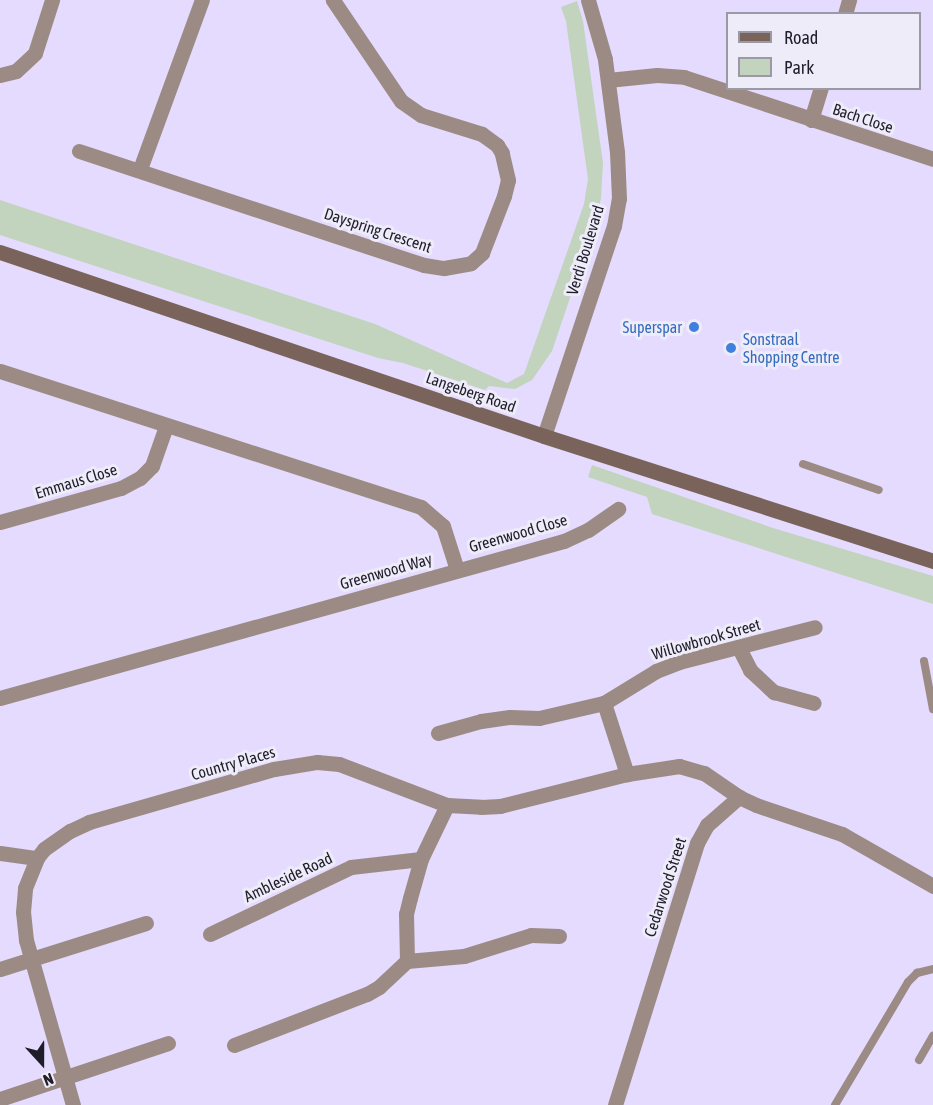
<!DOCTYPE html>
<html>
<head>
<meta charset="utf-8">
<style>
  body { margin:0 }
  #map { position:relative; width:933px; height:1105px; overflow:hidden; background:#e4dbfe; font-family:"Asap Condensed",sans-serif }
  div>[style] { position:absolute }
  .green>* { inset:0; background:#c2d3be }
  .service>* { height:8px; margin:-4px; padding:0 4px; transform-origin:4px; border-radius:4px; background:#9c8b85 }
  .minor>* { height:15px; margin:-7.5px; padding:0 7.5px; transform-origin:7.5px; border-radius:7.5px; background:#9c8b85 }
  .tertiary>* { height:15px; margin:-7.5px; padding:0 7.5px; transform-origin:7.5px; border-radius:7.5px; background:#9c8b85 }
  .secondary>* { height:15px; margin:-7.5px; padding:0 7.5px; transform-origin:7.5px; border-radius:7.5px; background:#7a635a }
  .dots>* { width:16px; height:16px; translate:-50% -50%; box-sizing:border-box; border:3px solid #efecfa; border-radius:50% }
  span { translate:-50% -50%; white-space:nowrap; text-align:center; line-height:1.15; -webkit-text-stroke:6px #efecfa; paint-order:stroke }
  .street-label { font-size:16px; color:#201d2a }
  .shop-label { font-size:16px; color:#366cbe }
  .right { translate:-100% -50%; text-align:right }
  .left { translate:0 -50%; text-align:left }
  .legend { position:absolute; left:726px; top:12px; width:195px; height:78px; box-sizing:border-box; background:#efecfa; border:2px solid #9c99a7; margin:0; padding:8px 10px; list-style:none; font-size:18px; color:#201d2a }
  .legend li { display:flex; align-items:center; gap:12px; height:30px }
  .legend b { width:30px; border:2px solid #9c99a7 }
  .north { position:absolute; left:12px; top:1033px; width:60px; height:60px; -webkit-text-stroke:4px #efecfa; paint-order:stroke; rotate:159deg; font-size:16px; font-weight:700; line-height:24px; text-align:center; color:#201d2a }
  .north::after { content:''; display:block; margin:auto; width:21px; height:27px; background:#201d2a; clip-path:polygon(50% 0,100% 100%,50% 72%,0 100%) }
</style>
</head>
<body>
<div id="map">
  <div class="green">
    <i style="clip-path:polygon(577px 1px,583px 21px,599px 135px,603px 163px,601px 198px,596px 221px,552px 351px,532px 380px,515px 389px,489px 386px,485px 390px,403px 363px,378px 358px,0 235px,0 200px,375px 324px,507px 383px,524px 374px,584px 204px,588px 179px,566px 21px,561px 7px)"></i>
    <i style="clip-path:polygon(592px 465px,773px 528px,933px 576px,933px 604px,652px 514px,647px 497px,588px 477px)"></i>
  </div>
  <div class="service">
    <i style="left:803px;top:464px;width:80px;rotate:18.9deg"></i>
    <i style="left:924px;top:661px;width:49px;rotate:79.4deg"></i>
    <i style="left:919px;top:1060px;width:28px;rotate:-60deg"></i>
    <i style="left:835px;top:1105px;width:143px;rotate:-59.3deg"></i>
    <i style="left:908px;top:982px;width:13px;rotate:-45deg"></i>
    <i style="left:917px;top:973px;width:16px;rotate:-14deg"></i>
  </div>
  <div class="minor">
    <i style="left:845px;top:14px;width:15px;rotate:-74deg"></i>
    <i style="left:0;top:75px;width:16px;rotate:-14deg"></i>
    <i style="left:16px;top:71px;width:26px;rotate:-43deg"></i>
    <i style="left:35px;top:53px;width:56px;rotate:-72.2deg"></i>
    <i style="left:608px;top:80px;width:49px;rotate:-5.8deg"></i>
    <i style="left:657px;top:75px;width:27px;rotate:4deg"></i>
    <i style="left:684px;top:77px;width:262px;rotate:18.2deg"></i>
    <i style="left:811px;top:120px;width:34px;rotate:-73deg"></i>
    <i style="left:79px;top:151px;width:363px;rotate:18.3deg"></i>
    <i style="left:424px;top:265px;width:20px;rotate:9deg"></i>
    <i style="left:444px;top:268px;width:27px;rotate:-10deg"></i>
    <i style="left:471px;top:263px;width:15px;rotate:-42deg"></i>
    <i style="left:482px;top:253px;width:61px;rotate:-68.9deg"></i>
    <i style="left:504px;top:196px;width:16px;rotate:-76deg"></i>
    <i style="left:508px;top:180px;width:28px;rotate:-103deg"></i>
    <i style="left:502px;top:153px;width:9px;rotate:-122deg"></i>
    <i style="left:497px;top:145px;width:19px;rotate:-144deg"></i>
    <i style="left:482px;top:134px;width:64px;rotate:-162.7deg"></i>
    <i style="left:421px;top:115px;width:24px;rotate:-145deg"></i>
    <i style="left:401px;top:101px;width:122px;rotate:-124deg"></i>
    <i style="left:140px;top:169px;width:180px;rotate:-69.9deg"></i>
    <i style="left:0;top:371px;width:442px;rotate:17.9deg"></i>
    <i style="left:421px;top:507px;width:29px;rotate:41deg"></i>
    <i style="left:443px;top:526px;width:46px;rotate:72.3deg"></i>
    <i style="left:0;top:522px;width:126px;rotate:-15.7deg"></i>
    <i style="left:121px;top:488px;width:21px;rotate:-28deg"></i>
    <i style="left:140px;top:478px;width:17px;rotate:-45deg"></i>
    <i style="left:152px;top:466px;width:42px;rotate:-70.7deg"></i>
    <i style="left:739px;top:648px;width:25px;rotate:63deg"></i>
    <i style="left:750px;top:670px;width:33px;rotate:43deg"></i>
    <i style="left:774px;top:692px;width:41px;rotate:15.4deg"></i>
    <i style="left:0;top:698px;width:585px;rotate:-15.56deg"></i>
    <i style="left:564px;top:541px;width:26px;rotate:-25deg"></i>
    <i style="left:588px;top:530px;width:37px;rotate:-35deg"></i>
    <i style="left:604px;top:703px;width:75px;rotate:72.1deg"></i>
    <i style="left:438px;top:733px;width:45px;rotate:-15.6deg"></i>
    <i style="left:481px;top:721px;width:29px;rotate:-8deg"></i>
    <i style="left:510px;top:717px;width:29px;rotate:2deg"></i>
    <i style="left:539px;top:718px;width:67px;rotate:-13deg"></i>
    <i style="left:604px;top:703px;width:61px;rotate:-31.6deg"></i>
    <i style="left:656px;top:671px;width:25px;rotate:-21deg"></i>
    <i style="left:679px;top:662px;width:140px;rotate:-14.4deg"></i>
    <i style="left:0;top:853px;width:37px;rotate:8deg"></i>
    <i style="left:210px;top:934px;width:156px;rotate:-25.4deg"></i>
    <i style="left:351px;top:867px;width:70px;rotate:-6.5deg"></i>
    <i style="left:407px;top:961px;width:57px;rotate:-5deg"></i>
    <i style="left:464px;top:956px;width:70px;rotate:-17.4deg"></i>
    <i style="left:531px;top:935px;width:28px;rotate:2deg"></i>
    <i style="left:0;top:969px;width:153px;rotate:-17.5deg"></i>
    <i style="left:234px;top:1045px;width:142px;rotate:-21deg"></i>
    <i style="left:367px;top:994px;width:14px;rotate:-30deg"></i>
    <i style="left:379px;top:987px;width:38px;rotate:-43deg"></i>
    <i style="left:407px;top:961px;width:47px;rotate:-91.2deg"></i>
    <i style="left:406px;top:914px;width:16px;rotate:-76deg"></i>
    <i style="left:410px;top:898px;width:41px;rotate:-74.2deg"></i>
    <i style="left:421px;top:859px;width:60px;rotate:-64.3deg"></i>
    <i style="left:0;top:1099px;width:177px;rotate:-18.4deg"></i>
    <i style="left:73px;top:1105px;width:172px;rotate:-105.9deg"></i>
    <i style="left:26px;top:940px;width:28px;rotate:-96deg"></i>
    <i style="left:23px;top:912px;width:24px;rotate:-85deg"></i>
    <i style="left:25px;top:888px;width:32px;rotate:-68deg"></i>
    <i style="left:37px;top:858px;width:11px;rotate:-52deg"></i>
    <i style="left:44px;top:849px;width:32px;rotate:-35deg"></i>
    <i style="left:70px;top:831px;width:21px;rotate:-25deg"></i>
    <i style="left:89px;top:822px;width:192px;rotate:-16deg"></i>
    <i style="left:274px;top:769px;width:44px;rotate:-9.2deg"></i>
    <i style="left:317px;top:762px;width:22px;rotate:5deg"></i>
    <i style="left:339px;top:764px;width:116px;rotate:20.8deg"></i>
    <i style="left:447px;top:805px;width:34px;rotate:3deg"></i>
    <i style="left:481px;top:807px;width:19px;rotate:-3deg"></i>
    <i style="left:500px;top:806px;width:131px;rotate:-14.1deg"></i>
    <i style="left:627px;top:774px;width:53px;rotate:-8.7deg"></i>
    <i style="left:679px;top:766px;width:26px;rotate:16deg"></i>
    <i style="left:704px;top:773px;width:42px;rotate:34.4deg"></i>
    <i style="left:615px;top:1105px;width:275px;rotate:-72.6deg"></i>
    <i style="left:697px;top:843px;width:21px;rotate:-61deg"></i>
    <i style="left:707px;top:825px;width:43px;rotate:-41.2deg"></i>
    <i style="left:739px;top:797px;width:19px;rotate:25deg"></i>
    <i style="left:756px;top:805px;width:91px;rotate:18.6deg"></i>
    <i style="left:842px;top:834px;width:105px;rotate:29.7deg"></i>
  </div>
  <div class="tertiary">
    <i style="left:544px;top:436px;width:221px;rotate:-71.6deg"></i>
    <i style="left:614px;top:226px;width:27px;rotate:-80deg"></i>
    <i style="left:619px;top:199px;width:47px;rotate:-92.4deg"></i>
    <i style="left:617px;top:152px;width:94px;rotate:-97.4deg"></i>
    <i style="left:605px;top:59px;width:61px;rotate:-106.1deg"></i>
  </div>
  <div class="secondary">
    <i style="left:0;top:252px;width:574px;rotate:18.69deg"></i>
    <i style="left:544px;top:436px;width:409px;rotate:17.8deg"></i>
  </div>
  <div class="dots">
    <i style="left:694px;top:327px;background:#3f7fe0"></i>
    <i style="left:731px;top:348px;background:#3f7fe0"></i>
  </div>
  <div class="street-label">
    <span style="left:863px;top:118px;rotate:18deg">Bach Close</span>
    <span style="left:378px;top:230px;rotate:18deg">Dayspring Crescent</span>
    <span style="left:585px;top:250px;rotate:-73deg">Verdi Boulevard</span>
    <span style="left:471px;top:392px;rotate:19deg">Langeberg Road</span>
    <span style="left:76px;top:481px;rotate:-17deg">Emmaus Close</span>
    <span style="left:518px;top:533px;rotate:-16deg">Greenwood Close</span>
    <span style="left:386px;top:571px;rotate:-16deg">Greenwood Way</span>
    <span style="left:706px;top:639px;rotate:-16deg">Willowbrook Street</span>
    <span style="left:233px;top:763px;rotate:-16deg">Country Places</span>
    <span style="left:288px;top:877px;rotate:-25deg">Ambleside Road</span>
    <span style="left:665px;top:887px;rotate:-72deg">Cedarwood Street</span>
  </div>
  <div class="shop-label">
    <span class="right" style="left:682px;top:327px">Superspar</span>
    <span class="left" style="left:743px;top:348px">Sonstraal<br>Shopping Centre</span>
  </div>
  <ul class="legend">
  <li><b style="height:8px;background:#7a635a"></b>Road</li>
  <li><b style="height:16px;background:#c2d3be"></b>Park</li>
  </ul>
  <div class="north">N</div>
</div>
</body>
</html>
